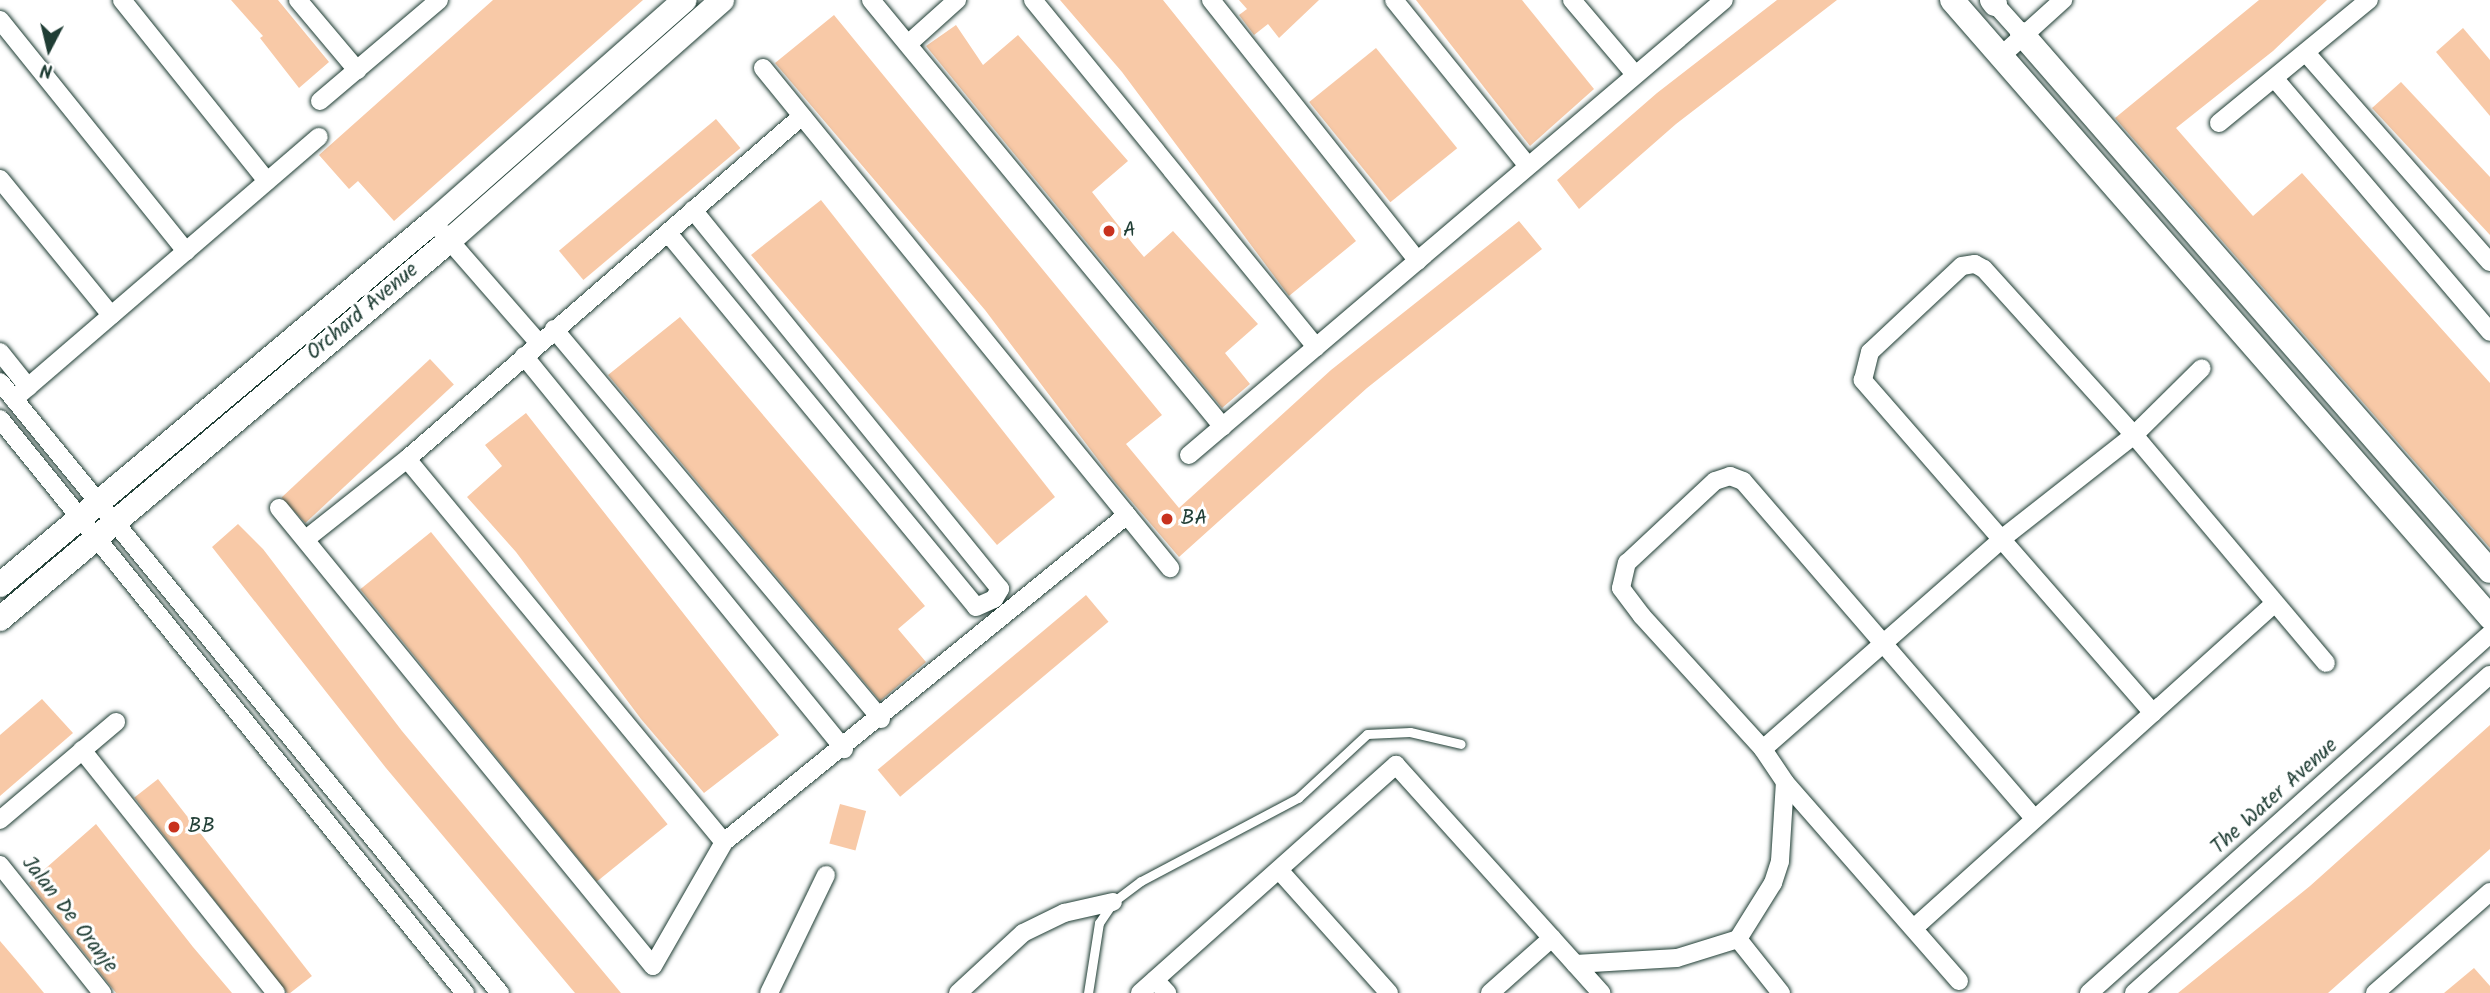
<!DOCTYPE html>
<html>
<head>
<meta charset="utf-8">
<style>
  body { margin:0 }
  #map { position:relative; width:2490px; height:993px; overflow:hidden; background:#fff; font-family:Kalam,sans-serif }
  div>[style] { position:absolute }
  .building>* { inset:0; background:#f8c9a7; transform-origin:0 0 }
  .roads { filter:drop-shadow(0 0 2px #1f3d34) drop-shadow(0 0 2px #1f3d34) }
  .lane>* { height:9px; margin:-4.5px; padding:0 4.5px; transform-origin:4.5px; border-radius:4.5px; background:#fff }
  .street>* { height:18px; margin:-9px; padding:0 9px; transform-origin:9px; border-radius:9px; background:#fff }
  .secondary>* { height:24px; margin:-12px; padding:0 12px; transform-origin:12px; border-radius:12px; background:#fff }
  .dots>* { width:19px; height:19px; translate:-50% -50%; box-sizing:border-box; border:4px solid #fff; border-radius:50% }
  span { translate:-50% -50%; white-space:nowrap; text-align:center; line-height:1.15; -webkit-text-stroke:6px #fff; paint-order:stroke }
  .poi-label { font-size:21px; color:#1f3d34 }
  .left { translate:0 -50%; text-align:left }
  .street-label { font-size:21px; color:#1f3d34 }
  .north { position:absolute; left:14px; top:14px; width:70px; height:70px; -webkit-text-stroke:5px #fff; paint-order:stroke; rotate:187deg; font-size:19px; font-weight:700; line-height:28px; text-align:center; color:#1f3d34 }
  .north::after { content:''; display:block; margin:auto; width:24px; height:32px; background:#1f3d34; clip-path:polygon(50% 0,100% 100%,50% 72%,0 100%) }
</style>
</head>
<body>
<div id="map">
  <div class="building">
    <i style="clip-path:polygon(231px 0,278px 0,329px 62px,299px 88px,260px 38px,263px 36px)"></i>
    <i style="clip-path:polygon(493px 0,643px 0,394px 221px,358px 181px,349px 189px,319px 155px)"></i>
    <i style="clip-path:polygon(1060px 0,1163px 0,1356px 241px,1289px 296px,1122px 72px)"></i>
    <i style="clip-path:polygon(1239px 0,1319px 0,1279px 38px,1268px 24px,1254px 35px,1239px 15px,1247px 9px)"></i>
    <i style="clip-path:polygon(1416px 0,1522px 0,1594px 89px,1530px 146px)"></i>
    <i style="clip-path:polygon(1777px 0,1837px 0,1676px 124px,1579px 209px,1557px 180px,1657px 93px)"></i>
    <i style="clip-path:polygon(2259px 0,2327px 0,2273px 51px,2176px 128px,2253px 216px,2302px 173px,2490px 383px,2490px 548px,2115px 118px)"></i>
    <i style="clip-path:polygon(834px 15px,1162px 415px,1126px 444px,1179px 508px,1331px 370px,1519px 221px,1542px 249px,1367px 388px,1179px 557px,1115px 482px,985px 310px,775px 63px)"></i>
    <i style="clip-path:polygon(956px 25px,983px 65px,1018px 35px,1128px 161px,1092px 192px,1133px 244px,1144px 257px,1173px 231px,1258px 324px,1225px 353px,1250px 384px,1222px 408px,926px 46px)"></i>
    <i style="clip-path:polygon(2463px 28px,2490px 60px,2490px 116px,2436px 52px)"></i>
    <i style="left:1376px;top:48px;width:129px;height:86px;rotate:51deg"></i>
    <i style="clip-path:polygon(2401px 82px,2490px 177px,2490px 235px,2372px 108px)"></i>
    <i style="left:716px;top:119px;width:38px;height:205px;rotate:50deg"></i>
    <i style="clip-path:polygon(821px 200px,1055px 497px,997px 545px,751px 255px)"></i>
    <i style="clip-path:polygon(680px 317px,925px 606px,898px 629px,926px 662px,880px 701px,608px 375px)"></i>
    <i style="left:430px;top:359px;width:35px;height:203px;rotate:47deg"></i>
    <i style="clip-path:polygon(526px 413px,779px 735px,704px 793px,641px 719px,516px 552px,467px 497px,502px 466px,485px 445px)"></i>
    <i style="clip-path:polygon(238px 524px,263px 549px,402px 731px,621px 993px,575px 993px,386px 768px,212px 547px)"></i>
    <i style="left:431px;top:532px;width:376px;height:91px;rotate:51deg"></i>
    <i style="left:1086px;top:595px;width:35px;height:272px;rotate:50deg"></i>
    <i style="clip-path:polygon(42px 699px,73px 733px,0 796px,0 735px)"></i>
    <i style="clip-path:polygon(2490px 725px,2490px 849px,2328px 993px,2178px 993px,2310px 886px)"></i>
    <i style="left:158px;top:779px;width:250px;height:30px;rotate:52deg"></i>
    <i style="left:840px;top:804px;width:27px;height:41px;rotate:15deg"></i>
    <i style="clip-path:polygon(96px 824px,193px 947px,232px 993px,116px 993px,29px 883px)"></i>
    <i style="clip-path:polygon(0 941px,24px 969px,44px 993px,0 993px)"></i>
    <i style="clip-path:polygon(2474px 968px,2490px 986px,2490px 993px,2444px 993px)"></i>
  </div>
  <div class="roads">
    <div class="lane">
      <i style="left:1088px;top:993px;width:71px;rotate:-81.1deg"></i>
      <i style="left:1099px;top:923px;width:25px;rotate:-56deg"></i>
      <i style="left:1113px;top:902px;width:35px;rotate:-37deg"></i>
      <i style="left:1141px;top:881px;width:178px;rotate:-27.9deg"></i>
      <i style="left:1298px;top:798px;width:94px;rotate:-42.8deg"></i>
      <i style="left:1367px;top:734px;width:43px;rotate:-2.7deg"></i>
      <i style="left:1410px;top:732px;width:52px;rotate:13.2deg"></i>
    </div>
    <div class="street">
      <i style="left:122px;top:0;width:232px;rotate:51.3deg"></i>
      <i style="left:298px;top:0;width:92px;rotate:49.9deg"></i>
      <i style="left:871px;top:0;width:553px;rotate:50.5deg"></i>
      <i style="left:1033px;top:0;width:448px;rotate:50.8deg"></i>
      <i style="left:1211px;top:0;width:333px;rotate:51.6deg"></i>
      <i style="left:1394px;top:0;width:213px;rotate:51.1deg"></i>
      <i style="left:1572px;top:0;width:96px;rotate:49.7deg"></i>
      <i style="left:1995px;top:4px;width:40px;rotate:48deg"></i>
      <i style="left:0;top:20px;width:297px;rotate:51.2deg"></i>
      <i style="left:908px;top:44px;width:66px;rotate:-41.9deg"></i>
      <i style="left:2307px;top:54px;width:277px;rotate:48.7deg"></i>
      <i style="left:2001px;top:56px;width:84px;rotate:-42.1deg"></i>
      <i style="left:763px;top:68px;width:645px;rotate:50.85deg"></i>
      <i style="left:2275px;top:79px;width:332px;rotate:49.6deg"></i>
      <i style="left:320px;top:101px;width:156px;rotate:-40.3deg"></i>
      <i style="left:2219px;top:123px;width:194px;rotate:-39.4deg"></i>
      <i style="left:0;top:179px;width:176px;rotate:50.8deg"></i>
      <i style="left:442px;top:232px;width:147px;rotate:48.9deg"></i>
      <i style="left:668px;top:233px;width:484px;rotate:50.5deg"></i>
      <i style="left:976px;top:607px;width:20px;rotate:-24deg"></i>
      <i style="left:994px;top:599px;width:12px;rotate:-59deg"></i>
      <i style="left:1000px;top:589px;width:488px;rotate:-129deg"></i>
      <i style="left:554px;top:329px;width:509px;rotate:50.02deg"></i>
      <i style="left:0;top:352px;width:45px;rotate:51.3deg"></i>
      <i style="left:524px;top:356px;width:507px;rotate:50.85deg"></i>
      <i style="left:0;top:382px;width:790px;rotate:50.71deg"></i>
      <i style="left:14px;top:399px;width:402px;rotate:-40.7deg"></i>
      <i style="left:0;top:419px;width:739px;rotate:50.99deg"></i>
      <i style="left:1189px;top:455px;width:702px;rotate:-40.38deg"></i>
      <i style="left:407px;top:459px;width:497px;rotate:50.4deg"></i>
      <i style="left:279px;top:508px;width:591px;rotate:50.77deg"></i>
      <i style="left:653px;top:966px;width:143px;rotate:-60.2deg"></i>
      <i style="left:724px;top:842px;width:519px;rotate:-39.06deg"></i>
      <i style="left:306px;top:539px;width:129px;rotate:-38.4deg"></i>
      <i style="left:407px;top:459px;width:523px;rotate:-40.97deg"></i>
      <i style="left:2153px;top:713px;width:442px;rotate:-131.1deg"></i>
      <i style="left:1863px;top:380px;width:29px;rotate:-76deg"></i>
      <i style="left:1870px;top:352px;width:126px;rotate:-43.1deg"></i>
      <i style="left:1962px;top:266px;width:13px;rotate:-9deg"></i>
      <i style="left:1975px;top:264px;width:10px;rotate:29deg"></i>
      <i style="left:1984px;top:269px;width:224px;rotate:47.9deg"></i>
      <i style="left:2134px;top:435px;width:298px;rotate:49.9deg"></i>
      <i style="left:1763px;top:749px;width:321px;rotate:-41.3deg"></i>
      <i style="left:2004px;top:537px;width:165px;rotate:-38.1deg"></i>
      <i style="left:2134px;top:435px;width:95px;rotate:-44.6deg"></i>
      <i style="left:82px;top:750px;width:311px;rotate:51.4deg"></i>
      <i style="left:0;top:820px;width:152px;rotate:-40.2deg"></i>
      <i style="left:0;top:865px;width:164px;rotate:51.4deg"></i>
      <i style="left:1279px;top:870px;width:165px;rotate:48.2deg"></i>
      <i style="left:1914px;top:928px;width:484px;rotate:-42deg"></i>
      <i style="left:1738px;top:939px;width:69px;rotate:51.5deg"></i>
      <i style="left:1575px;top:964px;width:102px;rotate:-3.4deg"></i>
      <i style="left:1677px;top:958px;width:64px;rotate:-17.3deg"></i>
      <i style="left:1738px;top:939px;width:66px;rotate:-58deg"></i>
      <i style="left:1773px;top:883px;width:23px;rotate:-72deg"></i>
      <i style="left:1780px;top:861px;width:79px;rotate:-86.4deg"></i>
      <i style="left:1155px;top:980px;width:18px;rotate:47deg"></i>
      <i style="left:1959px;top:981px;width:264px;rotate:-131.2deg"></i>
      <i style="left:1785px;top:782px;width:40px;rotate:-124deg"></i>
      <i style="left:1763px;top:749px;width:180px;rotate:-132.3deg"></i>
      <i style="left:1642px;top:616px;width:35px;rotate:-127deg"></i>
      <i style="left:1621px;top:588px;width:26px;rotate:-77deg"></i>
      <i style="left:1627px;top:563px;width:120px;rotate:-43deg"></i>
      <i style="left:1715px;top:481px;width:16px;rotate:-18deg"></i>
      <i style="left:1730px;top:476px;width:14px;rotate:21deg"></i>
      <i style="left:1743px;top:481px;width:445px;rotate:49.2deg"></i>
      <i style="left:769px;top:993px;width:131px;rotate:-64.2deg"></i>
      <i style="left:958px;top:993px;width:88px;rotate:-42.7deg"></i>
      <i style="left:1023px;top:933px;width:46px;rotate:-26deg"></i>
      <i style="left:1064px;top:913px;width:50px;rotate:-12.7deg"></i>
      <i style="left:1140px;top:993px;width:343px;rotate:-41.7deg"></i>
      <i style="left:1396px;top:765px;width:307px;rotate:48deg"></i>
      <i style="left:1490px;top:993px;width:83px;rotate:-41.6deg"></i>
      <i style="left:2089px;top:993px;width:538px;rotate:-41.84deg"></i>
      <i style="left:2134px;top:993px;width:477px;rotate:-41.8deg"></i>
      <i style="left:2375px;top:993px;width:153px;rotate:-41.3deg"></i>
    </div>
    <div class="secondary">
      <i style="left:1952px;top:0;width:819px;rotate:48.91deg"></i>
      <i style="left:1992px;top:0;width:5px;rotate:53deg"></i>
      <i style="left:2022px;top:34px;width:712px;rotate:48.93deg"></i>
      <i style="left:0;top:585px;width:566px;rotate:-39.99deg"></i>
      <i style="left:434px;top:221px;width:334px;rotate:-41.4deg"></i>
      <i style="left:0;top:619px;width:587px;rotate:-40.09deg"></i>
      <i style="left:449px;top:241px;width:364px;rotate:-41.4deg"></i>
    </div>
  </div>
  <div class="dots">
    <i style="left:1109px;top:231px;background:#c8321e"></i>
    <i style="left:1167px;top:519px;background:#c8321e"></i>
    <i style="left:174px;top:827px;background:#c8321e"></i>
  </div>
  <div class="poi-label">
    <span class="left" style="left:1123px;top:231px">A</span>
    <span class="left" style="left:1181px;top:519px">BA</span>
    <span class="left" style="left:188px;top:827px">BB</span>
  </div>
  <div class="street-label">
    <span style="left:363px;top:312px;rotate:-40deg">Orchard Avenue</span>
    <span style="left:2275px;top:797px;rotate:-42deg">The Water Avenue</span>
    <span style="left:69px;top:915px;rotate:52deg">Jalan De Oranje</span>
  </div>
  <div class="north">N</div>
</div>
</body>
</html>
